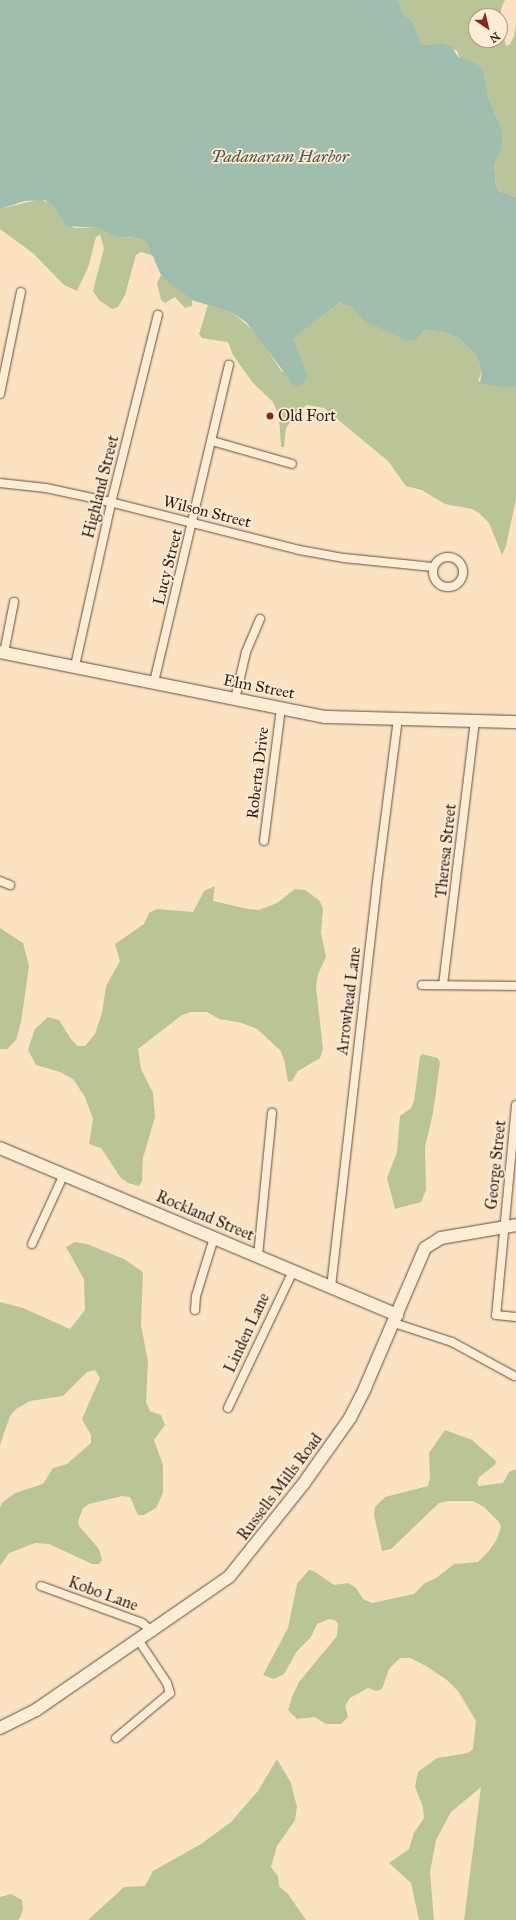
<!DOCTYPE html>
<html>
<head>
<meta charset="utf-8">
<style>
  body { margin:0 }
  #map { position:relative; width:516px; height:1920px; overflow:hidden; background:#fbe3c1; font-family:"IM FELL Great Primer",serif }
  div>[style] { position:absolute }
  .green>* { inset:0; background:#b9c597 }
  .water>* { inset:0; background:#9fbeae }
  .roads { filter:drop-shadow(0 0 1px #664c3c) drop-shadow(0 0 1px #664c3c) }
  .street>* { height:8px; margin:-4px; padding:0 4px; transform-origin:4px; border-radius:4px; background:#fcedd7 }
  .street>.ring { margin:-4px; padding:0; box-sizing:content-box; background:none; border:8px solid #fcedd7; border-radius:50% }
  .secondary>* { height:12px; margin:-6px; padding:0 6px; transform-origin:6px; border-radius:6px; background:#fcedd7 }
  .dots>* { width:11px; height:11px; translate:-50% -50%; box-sizing:border-box; border:2px solid #fcedd7; border-radius:50% }
  span { translate:-50% -50%; white-space:nowrap; text-align:center; line-height:1.15; -webkit-text-stroke:3.5px #fcedd7; paint-order:stroke }
  .poi-label { font-size:16px; color:#35190f }
  .left { translate:0 -50%; text-align:left }
  .street-label { font-size:16px; color:#35190f }
  .water-label { font-size:17px; color:#5a5347; font-style:italic }
  .north { position:absolute; left:468px; top:8px; width:40px; height:40px; box-sizing:border-box; background:#fcedd7; border:1px solid #ac9887; border-radius:50%; rotate:145deg; font-size:11px; font-weight:700; line-height:16px; text-align:center; color:#35190f }
  .north::after { content:''; display:block; margin:auto; width:14px; height:18px; background:#8f2418; clip-path:polygon(50% 0,100% 100%,50% 72%,0 100%) }
</style>
</head>
<body>
<div id="map">
  <div class="green">
    <i style="clip-path:polygon(evenodd,398px 0,505px 0,501px 9px,501px 24px,506px 46px,510px 44px,514px 36px,516px 24px,516px 197px,499px 191px,496px 186px,494px 165px,502px 149px,502px 132px,488px 96px,484px 70px,476px 63px,460px 59px,457px 51px,442px 43px,428px 45px,421px 43px,412px 21px,403px 14px,398px 0,476px 16px,500px 16px,500px 40px,476px 40px,476px 16px)"></i>
    <i style="clip-path:polygon(41px 199px,54px 205px,60px 216px,74px 228px,98px 228px,128px 238px,139px 238px,147px 243px,154px 256px,141px 252px,136px 255px,125px 295px,118px 307px,112px 309px,99px 300px,93px 291px,104px 248px,100px 235px,96px 237px,89px 265px,77px 291px,64px 285px,34px 254px,0 229px,0 209px)"></i>
    <i style="clip-path:polygon(161px 275px,192px 300px,192px 306px,185px 308px,175px 297px,165px 303px,161px 300px,157px 283px)"></i>
    <i style="clip-path:polygon(339px 303px,351px 307px,357px 313px,418px 333px,423px 330px,446px 333px,458px 338px,476px 355px,482px 371px,478px 381px,516px 386px,516px 499px,506px 546px,502px 555px,489px 523px,479px 513px,472px 509px,445px 504px,422px 490px,406px 486px,388px 461px,324px 408px,307px 405px,297px 413px,286px 428px,284px 447px,281px 447px,279px 416px,273px 402px,253px 383px,233px 355px,228px 342px,202px 338px,199px 334px,208px 305px,233px 313px,256px 333px,282px 372px,300px 358px,293px 339px)"></i>
    <i style="clip-path:polygon(215px 886px,213px 901px,248px 909px,259px 910px,277px 903px,295px 889px,305px 890px,319px 900px,323px 908px,321px 933px,326px 957px,318px 974px,316px 987px,323px 1049px,320px 1058px,298px 1071px,292px 1081px,288px 1082px,284px 1059px,280px 1050px,257px 1029px,242px 1023px,219px 1019px,207px 1012px,191px 1012px,182px 1015px,138px 1049px,141px 1069px,153px 1093px,155px 1117px,143px 1158px,142px 1181px,139px 1186px,128px 1183px,121px 1178px,101px 1148px,89px 1144px,93px 1119px,85px 1097px,73px 1079px,60px 1072px,36px 1065px,28px 1050px,30px 1043px,35px 1029px,48px 1017px,59px 1020px,71px 1039px,78px 1046px,85px 1046px,95px 1034px,102px 1013px,106px 986px,120px 961px,115px 944px,144px 924px,149px 913px,157px 909px,193px 912px,204px 891px)"></i>
    <i style="clip-path:polygon(0 928px,23px 943px,29px 966px,21px 1022px,16px 1040px,7px 1049px,0 1049px)"></i>
    <i style="clip-path:polygon(422px 1054px,438px 1058px,440px 1063px,433px 1113px,425px 1147px,426px 1190px,421px 1202px,395px 1209px,387px 1178px,397px 1152px,400px 1116px,411px 1108px,414px 1101px,420px 1056px)"></i>
    <i style="clip-path:polygon(75px 1242px,87px 1244px,124px 1259px,143px 1272px,141px 1325px,148px 1362px,146px 1402px,150px 1411px,161px 1415px,165px 1425px,154px 1440px,163px 1465px,163px 1493px,156px 1508px,144px 1515px,138px 1515px,130px 1497px,122px 1496px,89px 1504px,83px 1508px,78px 1521px,79px 1526px,99px 1549px,102px 1560px,99px 1564px,92px 1564px,49px 1544px,35px 1543px,9px 1553px,0 1566px,0 1507px,3px 1502px,15px 1493px,43px 1484px,53px 1468px,67px 1464px,91px 1443px,91px 1435px,82px 1419px,100px 1378px,95px 1370px,87px 1372px,63px 1396px,30px 1401px,16px 1409px,10px 1416px,0 1445px,0 1302px,23px 1308px,70px 1329px,85px 1310px,84px 1279px,66px 1247px)"></i>
    <i style="clip-path:polygon(445px 1430px,472px 1440px,496px 1461px,495px 1465px,479px 1477px,477px 1483px,479px 1486px,503px 1483px,509px 1472px,516px 1469px,516px 1920px,464px 1920px,481px 1787px,451px 1812px,436px 1840px,430px 1872px,434px 1920px,419px 1920px,411px 1883px,389px 1863px,409px 1849px,414px 1833px,424px 1818px,423px 1807px,415px 1787px,418px 1772px,437px 1758px,468px 1753px,473px 1749px,476px 1721px,458px 1691px,447px 1680px,426px 1666px,410px 1658px,400px 1658px,389px 1669px,382px 1689px,376px 1691px,368px 1688px,350px 1698px,345px 1706px,348px 1717px,341px 1724px,326px 1724px,315px 1717px,297px 1719px,288px 1710px,292px 1697px,299px 1682px,337px 1636px,338px 1624px,335px 1620px,329px 1619px,317px 1624px,311px 1637px,297px 1651px,284px 1674px,274px 1679px,263px 1675px,288px 1628px,297px 1584px,309px 1570px,314px 1571px,334px 1585px,348px 1583px,356px 1588px,363px 1599px,372px 1603px,414px 1594px,425px 1583px,436px 1578px,454px 1564px,478px 1562px,488px 1552px,497px 1539px,501px 1527px,499px 1522px,484px 1507px,473px 1501px,448px 1501px,439px 1503px,391px 1549px,382px 1551px,374px 1515px,375px 1507px,385px 1497px,428px 1486px,430px 1477px,429px 1453px)"></i>
    <i style="clip-path:polygon(277px 1759px,291px 1783px,297px 1807px,295px 1820px,277px 1846px,271px 1867px,278px 1876px,279px 1886px,288px 1894px,306px 1920px,88px 1920px,124px 1887px,145px 1886px,153px 1871px,201px 1844px,231px 1822px,258px 1791px)"></i>
    <i style="clip-path:polygon(11px 1894px,22px 1900px,23px 1909px,20px 1918px,18px 1920px,0 1920px,0 1897px)"></i>
  </div>
  <div class="water">
    <i style="clip-path:polygon(0 0,398px 0,403px 14px,412px 21px,421px 43px,428px 45px,442px 43px,452px 47px,458px 57px,476px 63px,484px 70px,488px 96px,502px 131px,502px 149px,494px 165px,496px 186px,499px 191px,516px 197px,516px 386px,504px 388px,480px 383px,482px 371px,476px 355px,458px 338px,446px 333px,423px 330px,416px 340px,408px 341px,365px 321px,351px 307px,339px 303px,293px 339px,307px 374px,304px 383px,295px 387px,247px 323px,233px 313px,192px 300px,167px 281px,161px 275px,147px 243px,139px 238px,119px 237px,98px 228px,66px 226px,54px 206px,45px 200px,25px 201px,0 209px)"></i>
  </div>
  <div class="roads">
    <div class="street">
      <i style="left:0;top:394px;width:104px;rotate:-78.4deg"></i>
      <i style="left:212px;top:441px;width:83px;rotate:16deg"></i>
      <i style="left:0;top:483px;width:46px;rotate:6.2deg"></i>
      <i style="left:46px;top:488px;width:61px;rotate:12.2deg"></i>
      <i style="left:106px;top:501px;width:199px;rotate:14.2deg"></i>
      <i style="left:299px;top:550px;width:46px;rotate:10.1deg"></i>
      <i style="left:344px;top:558px;width:89px;rotate:5.8deg"></i>
      <i class="ring" style="left:433px;top:557px;width:22px;height:22px"></i>
      <i style="left:4px;top:653px;width:52px;rotate:-78.9deg"></i>
      <i style="left:75px;top:666px;width:167px;rotate:-77.5deg"></i>
      <i style="left:111px;top:503px;width:194px;rotate:-76deg"></i>
      <i style="left:154px;top:682px;width:326px;rotate:-76.7deg"></i>
      <i style="left:235px;top:699px;width:48px;rotate:-76.8deg"></i>
      <i style="left:246px;top:652px;width:36px;rotate:-67deg"></i>
      <i style="left:264px;top:841px;width:134px;rotate:-82.7deg"></i>
      <i style="left:0;top:881px;width:11px;rotate:22deg"></i>
      <i style="left:422px;top:985px;width:94px;rotate:0.6deg"></i>
      <i style="left:443px;top:985px;width:266px;rotate:-83.1deg"></i>
      <i style="left:516px;top:1105px;width:211px;rotate:95.4deg"></i>
      <i style="left:496px;top:1315px;width:20px;rotate:6deg"></i>
      <i style="left:32px;top:1244px;width:77px;rotate:-65.4deg"></i>
      <i style="left:258px;top:1256px;width:144px;rotate:-84.4deg"></i>
      <i style="left:331px;top:1287px;width:400px;rotate:-83.5deg"></i>
      <i style="left:376px;top:890px;width:172px;rotate:-82.7deg"></i>
      <i style="left:195px;top:1310px;width:14px;rotate:-86deg"></i>
      <i style="left:196px;top:1296px;width:61px;rotate:-72.8deg"></i>
      <i style="left:394px;top:1323px;width:61px;rotate:18.1deg"></i>
      <i style="left:452px;top:1342px;width:71px;rotate:28.7deg"></i>
      <i style="left:228px;top:1408px;width:152px;rotate:-64.6deg"></i>
      <i style="left:41px;top:1586px;width:108px;rotate:20.1deg"></i>
      <i style="left:142px;top:1623px;width:14px;rotate:39deg"></i>
      <i style="left:116px;top:1738px;width:70px;rotate:-39.8deg"></i>
      <i style="left:170px;top:1693px;width:10px;rotate:-107deg"></i>
      <i style="left:167px;top:1683px;width:50px;rotate:-123.7deg"></i>
    </div>
    <div class="secondary">
      <i style="left:0;top:652px;width:331px;rotate:11.3deg"></i>
      <i style="left:325px;top:717px;width:191px;rotate:1.5deg"></i>
      <i style="left:0;top:1148px;width:431px;rotate:22.8deg"></i>
      <i style="left:0;top:1728px;width:40px;rotate:-26.6deg"></i>
      <i style="left:36px;top:1710px;width:234px;rotate:-34.6deg"></i>
      <i style="left:229px;top:1577px;width:120px;rotate:-51.4deg"></i>
      <i style="left:304px;top:1483px;width:80px;rotate:-54.7deg"></i>
      <i style="left:350px;top:1418px;width:34px;rotate:-63deg"></i>
      <i style="left:365px;top:1388px;width:152px;rotate:-66.8deg"></i>
      <i style="left:425px;top:1248px;width:19px;rotate:-32deg"></i>
      <i style="left:441px;top:1238px;width:76px;rotate:-9.8deg"></i>
    </div>
  </div>
  <div class="dots">
    <i style="left:270px;top:416px;background:#8f2418"></i>
  </div>
  <div class="poi-label">
    <span class="left" style="left:278px;top:416px">Old Fort</span>
  </div>
  <div class="street-label">
    <span style="left:101px;top:487px;rotate:-76deg">Highland Street</span>
    <span style="left:207px;top:512px;rotate:14deg">Wilson Street</span>
    <span style="left:168px;top:567px;rotate:-76deg">Lucy Street</span>
    <span style="left:259px;top:687px;rotate:11deg">Elm Street</span>
    <span style="left:258px;top:773px;rotate:-83deg">Roberta Drive</span>
    <span style="left:446px;top:851px;rotate:-84deg">Theresa Street</span>
    <span style="left:349px;top:1001px;rotate:-83deg">Arrowhead Lane</span>
    <span style="left:496px;top:1165px;rotate:-84deg">George Street</span>
    <span style="left:205px;top:1216px;rotate:23deg">Rockland Street</span>
    <span style="left:247px;top:1333px;rotate:-65deg">Linden Lane</span>
    <span style="left:280px;top:1487px;rotate:-53deg">Russells Mills Road</span>
    <span style="left:103px;top:1594px;rotate:20deg">Kobo Lane</span>
  </div>
  <div class="water-label">
    <span style="left:280px;top:157px">Padanaram Harbor</span>
  </div>
  <div class="north">N</div>
</div>
</body>
</html>
